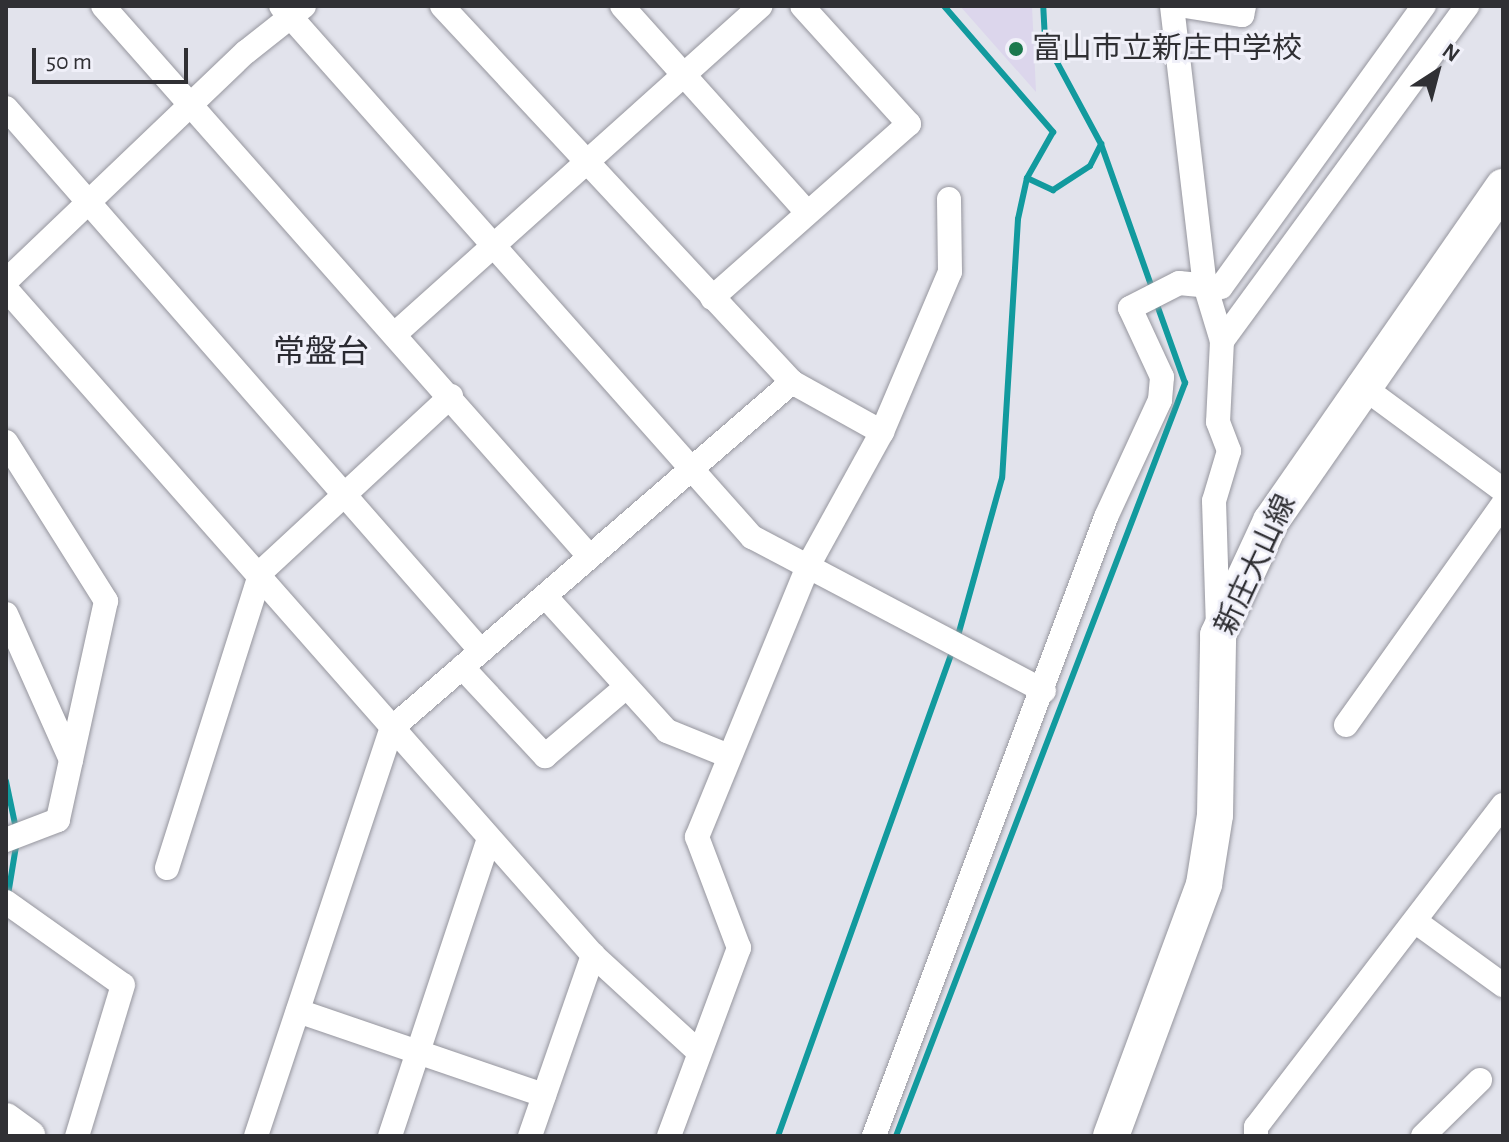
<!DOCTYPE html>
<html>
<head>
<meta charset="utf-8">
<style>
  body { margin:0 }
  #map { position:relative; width:1509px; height:1142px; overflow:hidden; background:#e2e3ec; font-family:"Alegreya Sans","Noto Sans JP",sans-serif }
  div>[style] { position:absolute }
  .education>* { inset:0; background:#dcd6ec }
  .stream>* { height:6px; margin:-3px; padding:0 3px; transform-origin:3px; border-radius:3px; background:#129a9e }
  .roads { filter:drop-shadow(0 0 2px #96969e) drop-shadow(0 0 2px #96969e) }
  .minor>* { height:24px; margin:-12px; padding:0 12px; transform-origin:12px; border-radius:12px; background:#fff }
  .tertiary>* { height:32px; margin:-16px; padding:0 16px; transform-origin:16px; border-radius:16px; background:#fff }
  .secondary>* { height:36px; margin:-18px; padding:0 18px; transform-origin:18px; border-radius:18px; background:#fff }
  .dots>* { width:22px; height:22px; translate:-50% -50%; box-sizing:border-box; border:4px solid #f0f0f9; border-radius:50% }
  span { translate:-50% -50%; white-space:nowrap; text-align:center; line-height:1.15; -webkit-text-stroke:6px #f0f0f9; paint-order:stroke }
  .poi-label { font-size:30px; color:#303034 }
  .left { translate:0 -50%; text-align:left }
  .street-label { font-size:30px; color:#303034 }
  .neighbourhood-label { font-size:32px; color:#2a2a31 }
  .frame { position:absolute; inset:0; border:8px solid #303034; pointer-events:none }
  .north { position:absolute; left:1397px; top:32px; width:80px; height:80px; -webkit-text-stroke:6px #f0f0f9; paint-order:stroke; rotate:36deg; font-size:22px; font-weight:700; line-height:32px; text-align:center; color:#303034 }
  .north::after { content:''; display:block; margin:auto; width:28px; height:36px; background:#303034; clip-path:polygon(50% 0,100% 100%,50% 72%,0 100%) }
  .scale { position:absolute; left:32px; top:48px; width:156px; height:36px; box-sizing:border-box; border:4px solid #303034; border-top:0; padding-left:10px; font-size:24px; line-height:28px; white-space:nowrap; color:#303034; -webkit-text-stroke:6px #f0f0f9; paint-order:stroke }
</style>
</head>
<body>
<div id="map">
  <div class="education">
    <i style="clip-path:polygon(960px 6px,1032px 6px,1036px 92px)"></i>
  </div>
  <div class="stream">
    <i style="left:944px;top:6px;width:167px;rotate:49.1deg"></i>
    <i style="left:1053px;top:132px;width:53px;rotate:119.5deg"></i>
    <i style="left:1027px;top:178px;width:42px;rotate:102.4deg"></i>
    <i style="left:1018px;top:219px;width:259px;rotate:93.5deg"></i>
    <i style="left:1002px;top:478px;width:167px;rotate:105.6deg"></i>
    <i style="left:1101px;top:144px;width:156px;rotate:70.5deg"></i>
    <i style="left:1027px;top:178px;width:29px;rotate:25deg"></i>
    <i style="left:1053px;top:190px;width:44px;rotate:-33deg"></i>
    <i style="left:1090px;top:166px;width:25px;rotate:-63deg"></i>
    <i style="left:1101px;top:144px;width:118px;rotate:-118.3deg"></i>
    <i style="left:1045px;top:40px;width:34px;rotate:-93deg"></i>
    <i style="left:6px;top:781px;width:49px;rotate:78.2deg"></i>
    <i style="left:8px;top:895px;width:56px;rotate:-80.7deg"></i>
    <i style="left:778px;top:1136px;width:517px;rotate:-70.23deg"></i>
    <i style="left:896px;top:1136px;width:807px;rotate:-69deg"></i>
    <i style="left:1185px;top:383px;width:86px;rotate:-109.7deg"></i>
  </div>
  <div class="roads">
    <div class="minor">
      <i style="left:103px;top:6px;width:735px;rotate:48.53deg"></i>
      <i style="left:281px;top:6px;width:710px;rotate:48.43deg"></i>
      <i style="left:752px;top:537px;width:330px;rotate:27.8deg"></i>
      <i style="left:442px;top:6px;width:514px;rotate:47.05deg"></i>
      <i style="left:792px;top:382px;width:103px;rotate:29.1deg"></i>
      <i style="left:622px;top:6px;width:275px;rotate:48.1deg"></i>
      <i style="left:1172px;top:6px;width:281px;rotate:83.3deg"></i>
      <i style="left:1205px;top:285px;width:59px;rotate:73.1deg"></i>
      <i style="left:1222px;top:341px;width:81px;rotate:92.8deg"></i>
      <i style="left:1218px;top:422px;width:31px;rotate:69deg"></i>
      <i style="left:1229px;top:451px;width:52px;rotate:106.7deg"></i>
      <i style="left:1214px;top:501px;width:125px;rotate:88.2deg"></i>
      <i style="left:1185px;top:6px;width:58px;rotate:9deg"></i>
      <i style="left:1242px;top:15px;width:9px;rotate:-77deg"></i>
      <i style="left:6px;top:108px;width:721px;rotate:48.82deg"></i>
      <i style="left:6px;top:281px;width:332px;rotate:-43.7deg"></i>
      <i style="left:246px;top:52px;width:74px;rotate:-38.4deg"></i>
      <i style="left:6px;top:289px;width:888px;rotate:48.61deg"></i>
      <i style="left:593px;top:955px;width:144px;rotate:42.5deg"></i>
      <i style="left:712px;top:298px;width:263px;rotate:-41.5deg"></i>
      <i style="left:909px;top:124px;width:159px;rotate:-132.2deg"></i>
      <i style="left:395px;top:334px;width:491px;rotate:-41.9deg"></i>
      <i style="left:1222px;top:341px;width:415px;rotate:-53.8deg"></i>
      <i style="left:1359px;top:384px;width:179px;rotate:36.4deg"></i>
      <i style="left:6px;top:442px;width:188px;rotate:57.8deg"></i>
      <i style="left:106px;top:601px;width:224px;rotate:102.4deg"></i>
      <i style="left:58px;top:820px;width:56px;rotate:159deg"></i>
      <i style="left:545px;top:596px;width:182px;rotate:47.9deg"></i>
      <i style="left:667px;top:731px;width:67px;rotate:22deg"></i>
      <i style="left:6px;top:614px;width:160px;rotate:66deg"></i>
      <i style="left:462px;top:667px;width:122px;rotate:47deg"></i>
      <i style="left:545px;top:756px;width:105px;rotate:-40.4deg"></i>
      <i style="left:1346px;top:725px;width:271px;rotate:-54.6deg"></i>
      <i style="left:167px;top:868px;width:311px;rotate:-72.4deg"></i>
      <i style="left:261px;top:572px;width:259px;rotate:-42.8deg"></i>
      <i style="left:6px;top:902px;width:143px;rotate:35.4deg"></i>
      <i style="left:123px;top:985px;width:158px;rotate:106.9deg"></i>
      <i style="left:1419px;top:924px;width:104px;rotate:36deg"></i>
      <i style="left:298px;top:1011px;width:260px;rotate:18.9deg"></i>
      <i style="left:256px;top:1136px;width:430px;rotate:-71.6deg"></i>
      <i style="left:392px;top:728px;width:529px;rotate:-40.86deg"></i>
      <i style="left:390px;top:1136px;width:313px;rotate:-71.6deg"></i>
      <i style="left:530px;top:1136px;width:192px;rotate:-70.8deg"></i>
      <i style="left:669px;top:1136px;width:201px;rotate:-69.6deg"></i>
      <i style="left:739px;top:948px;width:119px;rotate:-110.7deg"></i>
      <i style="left:697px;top:837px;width:293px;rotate:-67.7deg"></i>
      <i style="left:808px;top:566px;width:153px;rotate:-61.1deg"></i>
      <i style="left:882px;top:432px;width:174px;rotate:-67deg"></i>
      <i style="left:950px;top:272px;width:73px;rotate:-90.8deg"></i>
      <i style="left:874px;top:1136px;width:661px;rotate:-69.45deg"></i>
      <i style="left:1106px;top:517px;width:129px;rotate:-65.2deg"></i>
      <i style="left:1160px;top:400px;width:23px;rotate:-85deg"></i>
      <i style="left:1162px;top:377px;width:76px;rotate:-114.9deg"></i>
      <i style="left:1130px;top:308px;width:55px;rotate:-27deg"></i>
      <i style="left:1179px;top:283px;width:42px;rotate:5.4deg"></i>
      <i style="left:1221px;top:287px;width:347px;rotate:-54.2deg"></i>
      <i style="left:1256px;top:1136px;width:9px;rotate:-90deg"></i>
      <i style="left:1256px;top:1127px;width:406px;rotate:-52.5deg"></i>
      <i style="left:1423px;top:1136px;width:80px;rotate:-44.5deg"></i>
    </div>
    <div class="tertiary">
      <i style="left:6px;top:1119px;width:29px;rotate:36deg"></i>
    </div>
    <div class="secondary">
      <i style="left:1111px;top:1136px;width:269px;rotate:-69.7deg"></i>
      <i style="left:1204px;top:884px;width:70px;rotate:-80.9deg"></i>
      <i style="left:1215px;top:815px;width:180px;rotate:-89deg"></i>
      <i style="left:1218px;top:635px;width:126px;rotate:-65.1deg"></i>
      <i style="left:1271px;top:521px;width:407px;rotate:-55.2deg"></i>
    </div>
  </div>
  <div class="dots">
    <i style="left:1016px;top:49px;background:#1b784d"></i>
  </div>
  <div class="poi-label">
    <span class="left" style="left:1032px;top:49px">富山市立新庄中学校</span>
  </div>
  <div class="street-label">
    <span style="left:1256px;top:565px;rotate:-65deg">新庄大山線</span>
  </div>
  <div class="neighbourhood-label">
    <span style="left:321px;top:352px">常盤台</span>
  </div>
  <div class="frame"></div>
  <div class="north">N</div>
  <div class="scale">50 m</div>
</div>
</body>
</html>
